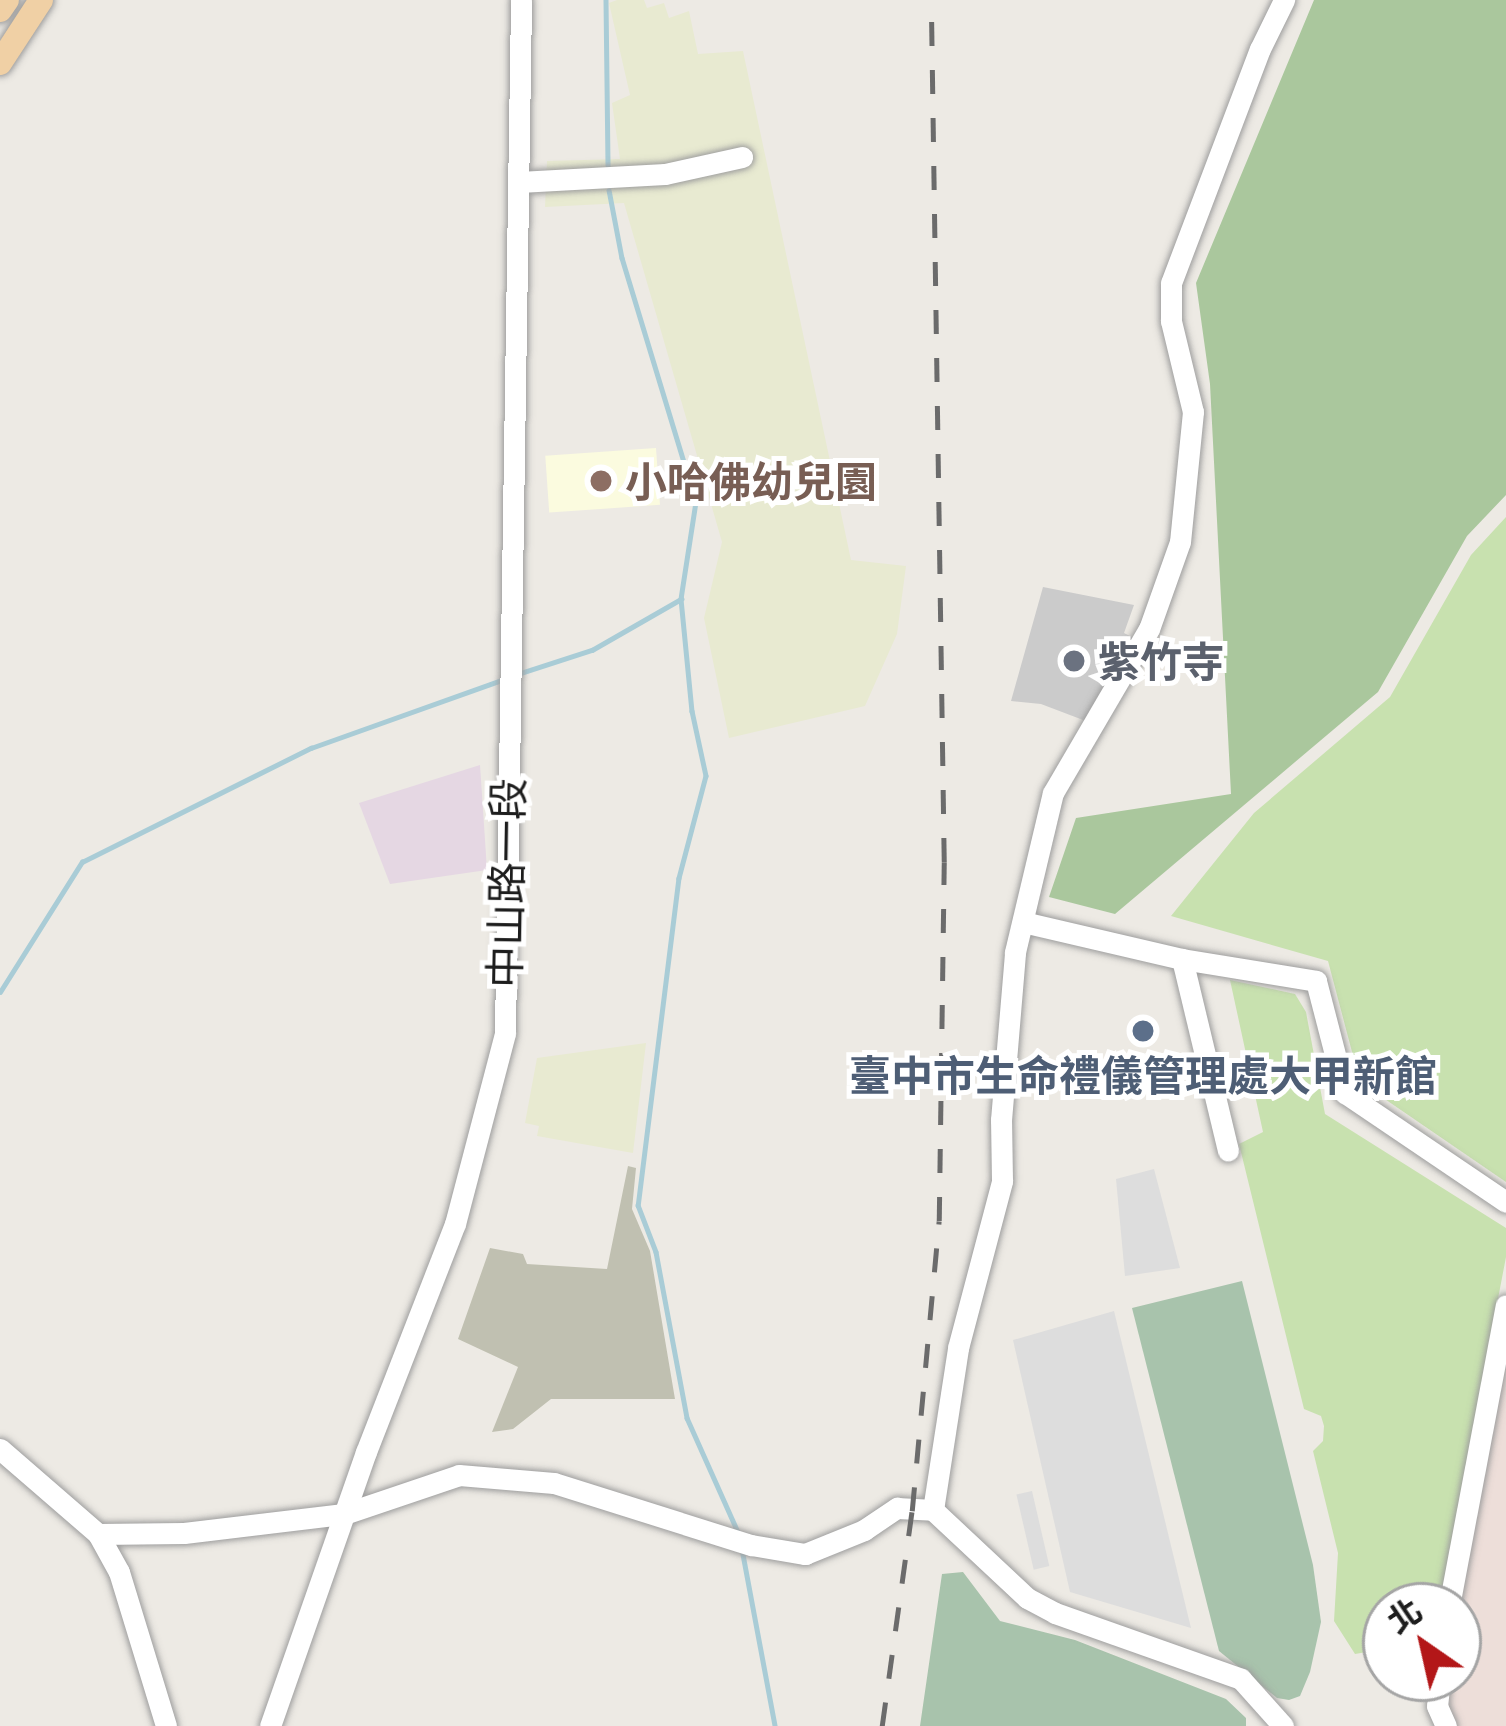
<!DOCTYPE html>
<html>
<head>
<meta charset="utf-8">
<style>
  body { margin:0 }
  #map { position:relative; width:1506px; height:1726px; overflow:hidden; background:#edeae4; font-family:Lato,"Noto Sans TC",sans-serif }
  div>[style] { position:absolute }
  .industrial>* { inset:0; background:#e5d7e3 }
  .education>* { inset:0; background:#fbfbdf; transform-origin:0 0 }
  .religious>* { inset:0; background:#cbcbcb }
  .military>* { inset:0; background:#edded9 }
  .construction>* { inset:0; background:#c0c0b1 }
  .farmland>* { inset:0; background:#e8ead1 }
  .grass>* { inset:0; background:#c8e1af }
  .forest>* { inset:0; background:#aac79d }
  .cemetery>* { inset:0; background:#a8c3ac }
  .parking>* { inset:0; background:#ddd; transform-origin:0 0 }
  .stream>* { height:4.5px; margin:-2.25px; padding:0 2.25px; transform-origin:2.25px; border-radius:2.25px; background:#a9ccd6 }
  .roads { filter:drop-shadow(0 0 3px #9e9e9e) drop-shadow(0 0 3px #9e9e9e) }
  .minor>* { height:21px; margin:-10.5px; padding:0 10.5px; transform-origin:10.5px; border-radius:10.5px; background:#fff }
  .major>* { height:24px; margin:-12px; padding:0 12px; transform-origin:12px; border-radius:12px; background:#f0d0a5 }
  .rail>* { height:4.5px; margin-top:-2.25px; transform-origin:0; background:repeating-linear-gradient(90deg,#6b6b6b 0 24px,transparent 0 48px) }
  .dots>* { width:33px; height:33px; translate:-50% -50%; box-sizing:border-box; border:6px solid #fff; border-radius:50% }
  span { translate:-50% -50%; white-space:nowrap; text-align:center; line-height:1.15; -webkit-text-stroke:10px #fff; paint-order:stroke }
  .education-label { font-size:42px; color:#785e54; font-weight:700 }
  .left { translate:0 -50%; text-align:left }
  .worship-label { font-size:42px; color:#5b616d; font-weight:700 }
  .street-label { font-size:42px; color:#1d1d1d }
  .service-label { font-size:42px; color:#4e5e75; font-weight:700 }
  .north { position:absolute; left:1362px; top:1582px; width:120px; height:120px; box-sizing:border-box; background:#fff; border:3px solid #a5a5a5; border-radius:50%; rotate:326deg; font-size:33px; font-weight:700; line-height:48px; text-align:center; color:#1d1d1d }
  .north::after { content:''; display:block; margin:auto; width:42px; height:54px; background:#b31718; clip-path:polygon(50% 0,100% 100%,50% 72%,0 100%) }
</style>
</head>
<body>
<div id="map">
  <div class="industrial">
    <i style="clip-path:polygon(480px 765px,487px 870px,390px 884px,359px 803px)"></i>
  </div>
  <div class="education">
    <i style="left:656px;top:448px;width:57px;height:111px;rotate:86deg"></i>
  </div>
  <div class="religious">
    <i style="clip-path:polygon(1043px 587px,1134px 605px,1124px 633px,1136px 639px,1091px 723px,1041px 704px,1011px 701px)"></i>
  </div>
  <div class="military">
    <i style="clip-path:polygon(1506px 1365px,1506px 1726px,1448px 1726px,1445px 1678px,1458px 1678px,1457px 1606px)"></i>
  </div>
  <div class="construction">
    <i style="clip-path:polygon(628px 1166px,636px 1168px,632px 1209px,650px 1251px,675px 1399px,551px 1399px,513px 1429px,492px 1432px,518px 1367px,458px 1339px,490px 1248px,523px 1254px,527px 1264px,607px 1269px)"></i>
  </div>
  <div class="farmland">
    <i style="clip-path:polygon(617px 0,644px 0,647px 8px,664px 3px,669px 18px,689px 11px,698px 54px,743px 51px,851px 560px,906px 566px,897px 634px,865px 706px,729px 738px,704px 618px,722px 542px,624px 203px,545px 207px,547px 161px,620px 159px,612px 103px,630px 95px,609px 3px)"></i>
    <i style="clip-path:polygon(646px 1043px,633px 1153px,537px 1136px,539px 1126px,525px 1123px,537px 1058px)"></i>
  </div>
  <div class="grass">
    <i style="clip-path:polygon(1506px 517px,1506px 1182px,1360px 1082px,1328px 961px,1171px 916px,1254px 813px,1390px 697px,1471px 555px)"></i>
    <i style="clip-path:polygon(1230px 980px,1295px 994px,1306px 1012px,1325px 1114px,1506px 1228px,1506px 1257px,1439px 1606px,1386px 1606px,1384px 1649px,1355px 1654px,1334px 1621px,1338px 1553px,1313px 1451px,1323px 1441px,1324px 1426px,1321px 1416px,1304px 1409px,1239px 1144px,1263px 1132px)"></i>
  </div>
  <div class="forest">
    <i style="clip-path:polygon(1314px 0,1506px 0,1506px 495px,1467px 536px,1378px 692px,1115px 914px,1049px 897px,1076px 818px,1231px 794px,1210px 384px,1196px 283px)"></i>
  </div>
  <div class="cemetery">
    <i style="clip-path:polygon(1242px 1281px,1313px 1565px,1321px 1622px,1310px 1672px,1300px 1696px,1289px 1700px,1277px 1698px,1219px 1651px,1132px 1308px)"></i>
    <i style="clip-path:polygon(963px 1572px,1000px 1621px,1075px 1640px,1226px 1699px,1246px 1718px,1246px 1726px,920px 1726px,942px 1574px)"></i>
  </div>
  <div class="parking">
    <i style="clip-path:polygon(1154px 1169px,1180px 1268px,1125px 1276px,1116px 1179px)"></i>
    <i style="clip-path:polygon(1114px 1311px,1191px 1628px,1070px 1592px,1013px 1340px)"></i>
    <i style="left:1032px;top:1491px;width:77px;height:16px;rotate:77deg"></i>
  </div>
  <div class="stream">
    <i style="left:606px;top:0;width:165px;rotate:89.3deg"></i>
    <i style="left:609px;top:190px;width:69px;rotate:79.2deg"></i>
    <i style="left:622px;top:258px;width:255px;rotate:73.1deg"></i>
    <i style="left:696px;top:502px;width:98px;rotate:98.8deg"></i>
    <i style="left:681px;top:599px;width:113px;rotate:84.4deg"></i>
    <i style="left:692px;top:711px;width:66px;rotate:77.8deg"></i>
    <i style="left:706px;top:776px;width:106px;rotate:104.8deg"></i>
    <i style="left:679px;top:878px;width:330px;rotate:97.1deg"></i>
    <i style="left:638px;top:1205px;width:50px;rotate:69deg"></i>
    <i style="left:656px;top:1252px;width:169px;rotate:79.4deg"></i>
    <i style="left:687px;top:1418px;width:125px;rotate:65.9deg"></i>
    <i style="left:518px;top:674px;width:78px;rotate:-18deg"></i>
    <i style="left:592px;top:650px;width:103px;rotate:-29.8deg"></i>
    <i style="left:0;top:992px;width:154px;rotate:-57.8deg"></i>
    <i style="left:82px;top:862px;width:256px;rotate:-26.5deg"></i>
    <i style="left:311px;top:748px;width:203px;rotate:-19.6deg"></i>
    <i style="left:742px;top:1549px;width:180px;rotate:79.4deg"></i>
  </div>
  <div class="roads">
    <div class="minor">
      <i style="left:519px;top:182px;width:146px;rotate:-3.1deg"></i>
      <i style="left:665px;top:174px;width:79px;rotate:-12.4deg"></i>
      <i style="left:1023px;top:922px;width:163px;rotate:13.1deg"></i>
      <i style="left:1182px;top:959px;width:136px;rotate:9.3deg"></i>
      <i style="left:1316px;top:981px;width:116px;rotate:75.5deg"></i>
      <i style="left:1345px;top:1093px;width:194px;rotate:34.1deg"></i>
      <i style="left:1182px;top:959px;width:197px;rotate:76.5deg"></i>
      <i style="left:0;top:1449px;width:130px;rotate:40.9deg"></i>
      <i style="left:98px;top:1534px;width:43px;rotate:61.1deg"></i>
      <i style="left:119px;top:1572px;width:161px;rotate:73deg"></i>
      <i style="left:933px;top:1510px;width:164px;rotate:-81.2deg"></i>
      <i style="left:958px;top:1348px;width:173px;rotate:-75.2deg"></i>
      <i style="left:1002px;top:1181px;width:61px;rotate:-90.9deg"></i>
      <i style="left:1001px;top:1120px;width:169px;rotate:-85.2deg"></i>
      <i style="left:1015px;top:952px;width:163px;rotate:-76.6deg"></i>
      <i style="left:1053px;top:793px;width:190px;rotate:-59.7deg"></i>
      <i style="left:1149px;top:629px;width:92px;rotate:-70.4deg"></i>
      <i style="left:1180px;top:542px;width:131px;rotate:-84.3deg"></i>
      <i style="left:1193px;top:412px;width:94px;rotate:-103.6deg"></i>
      <i style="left:1171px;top:321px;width:38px;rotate:-90deg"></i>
      <i style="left:1171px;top:283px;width:250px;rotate:-69.2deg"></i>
      <i style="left:1260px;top:49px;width:55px;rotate:-63.9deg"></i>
      <i style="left:98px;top:1534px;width:86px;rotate:-0.7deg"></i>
      <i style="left:184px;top:1533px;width:161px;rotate:-6.8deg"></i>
      <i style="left:344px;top:1514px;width:121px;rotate:-18.7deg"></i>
      <i style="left:459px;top:1475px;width:95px;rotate:4.8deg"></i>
      <i style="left:554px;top:1483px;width:207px;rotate:17.5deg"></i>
      <i style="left:751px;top:1545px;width:55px;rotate:9.5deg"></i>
      <i style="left:805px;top:1554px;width:64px;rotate:-22.1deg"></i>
      <i style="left:864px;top:1530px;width:40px;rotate:-34deg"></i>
      <i style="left:897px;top:1508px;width:36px;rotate:3deg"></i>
      <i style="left:933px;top:1510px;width:129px;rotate:43.1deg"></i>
      <i style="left:1027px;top:1598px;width:32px;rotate:28deg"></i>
      <i style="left:1055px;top:1613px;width:197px;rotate:19.5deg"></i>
      <i style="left:1241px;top:1679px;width:63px;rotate:48.2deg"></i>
      <i style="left:1449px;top:1606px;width:306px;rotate:-79.3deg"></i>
      <i style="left:1440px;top:1678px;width:28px;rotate:96deg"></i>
      <i style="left:1437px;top:1706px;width:22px;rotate:66deg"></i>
      <i style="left:270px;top:1726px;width:290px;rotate:-70.7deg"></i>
      <i style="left:366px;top:1452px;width:245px;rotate:-68.7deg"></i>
      <i style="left:455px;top:1224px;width:197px;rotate:-75.3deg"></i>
      <i style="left:505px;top:1033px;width:1033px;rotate:-89.11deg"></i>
    </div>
    <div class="major">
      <i style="left:0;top:10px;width:12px;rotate:-55deg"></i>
      <i style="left:0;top:63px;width:75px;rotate:-56.9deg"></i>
    </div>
  </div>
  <div class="rail">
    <i style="left:882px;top:1726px;width:217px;rotate:-82.1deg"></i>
    <i style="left:912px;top:1511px;width:291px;rotate:-84.7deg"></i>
    <i style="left:939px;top:1221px;width:359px;rotate:-89.2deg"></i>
    <i style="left:944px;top:862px;width:862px;rotate:-90.86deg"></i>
  </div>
  <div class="dots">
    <i style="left:601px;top:481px;background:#8d6e63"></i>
    <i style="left:1074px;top:661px;background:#6b7280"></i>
    <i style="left:1143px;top:1031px;background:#5c6f8a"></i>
  </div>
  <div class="education-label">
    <span class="left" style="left:625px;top:481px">小哈佛幼兒園</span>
  </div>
  <div class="worship-label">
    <span class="left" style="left:1098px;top:661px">紫竹寺</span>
  </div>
  <div class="street-label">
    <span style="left:506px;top:883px;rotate:-89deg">中山路一段</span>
  </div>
  <div class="service-label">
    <span style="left:1143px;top:1075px">臺中市生命禮儀管理處大甲新館</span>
  </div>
  <div class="north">北</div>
</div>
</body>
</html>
